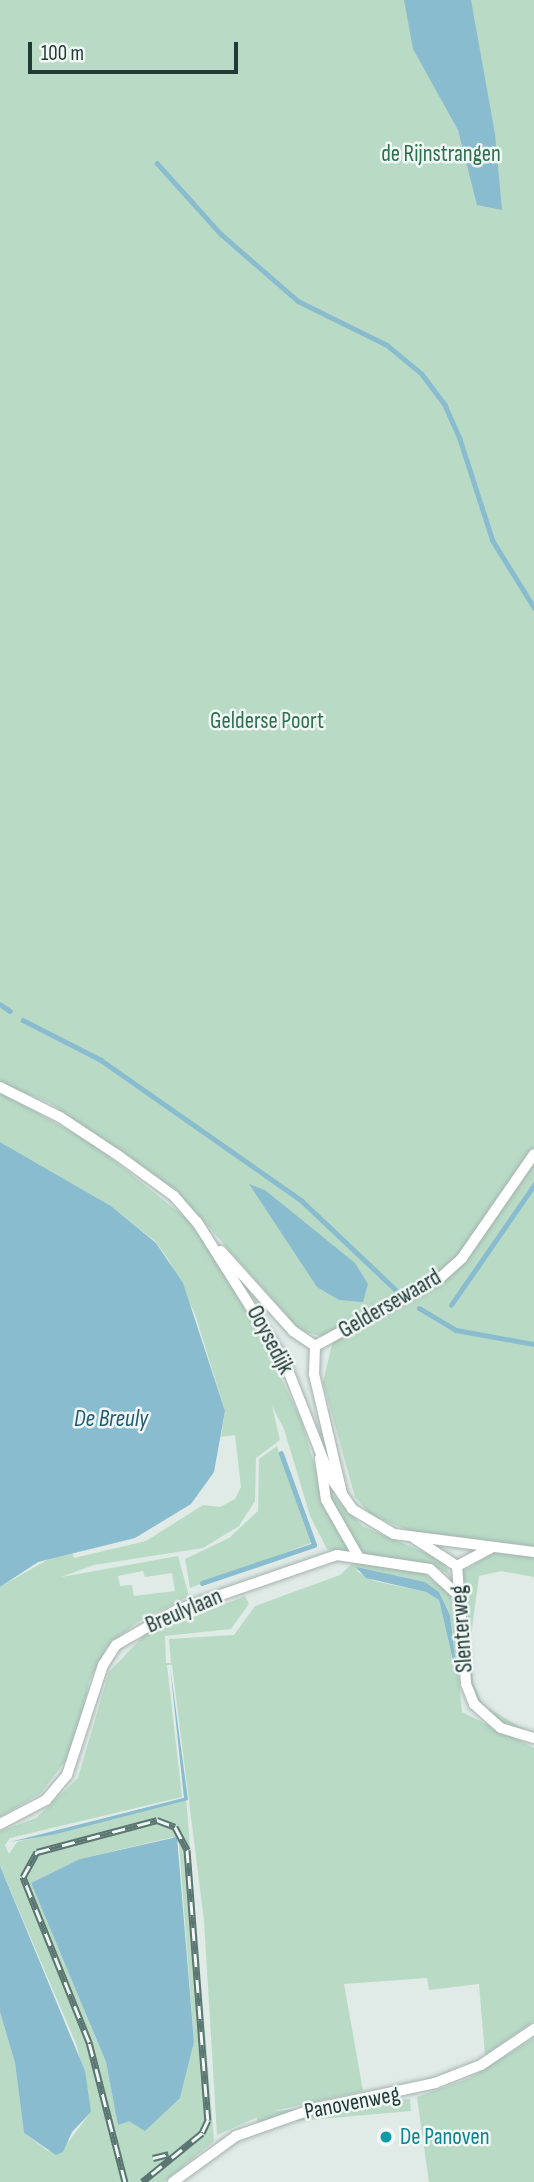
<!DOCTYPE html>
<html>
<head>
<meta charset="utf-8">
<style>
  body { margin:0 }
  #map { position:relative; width:534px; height:2182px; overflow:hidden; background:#e0eae7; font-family:"Sofia Sans Condensed",sans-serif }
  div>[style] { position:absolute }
  .green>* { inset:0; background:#b9dbc6; transform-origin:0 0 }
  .water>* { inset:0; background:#89bcce }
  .stream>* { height:4.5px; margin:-2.25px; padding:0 2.25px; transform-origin:2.25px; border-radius:2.25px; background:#89bcce }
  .roads { filter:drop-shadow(0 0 2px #a3b2ae) drop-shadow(0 0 2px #a3b2ae) }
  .minor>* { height:10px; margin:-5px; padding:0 5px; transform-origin:5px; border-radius:5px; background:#fff }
  .rail>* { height:7px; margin-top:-3.5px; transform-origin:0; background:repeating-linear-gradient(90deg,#f0f7f4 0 13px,#5b7672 0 26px); box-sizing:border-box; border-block:2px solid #5b7672 }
  .dots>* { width:19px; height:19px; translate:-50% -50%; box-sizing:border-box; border:4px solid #f0f7f4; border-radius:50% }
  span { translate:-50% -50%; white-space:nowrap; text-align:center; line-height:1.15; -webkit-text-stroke:5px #f0f7f4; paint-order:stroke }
  .park-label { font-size:23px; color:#2d704e }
  .street-label { font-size:23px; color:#213a36 }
  .culture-label { font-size:23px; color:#0d838f }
  .left { translate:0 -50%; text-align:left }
  .water-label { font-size:24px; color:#1d5c74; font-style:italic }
  .scale { position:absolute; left:28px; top:42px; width:210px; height:32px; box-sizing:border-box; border:4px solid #213a36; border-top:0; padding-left:9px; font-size:21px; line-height:24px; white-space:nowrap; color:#213a36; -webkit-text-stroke:5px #f0f7f4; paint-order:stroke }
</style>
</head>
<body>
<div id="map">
  <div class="green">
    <i style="clip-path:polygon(0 0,534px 0,534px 1550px,415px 1533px,371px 1515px,355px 1497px,323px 1382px,333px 1340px,300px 1330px,182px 1197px,50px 1103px,0 1083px)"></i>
    <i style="clip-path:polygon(evenodd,0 1092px,93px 1144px,186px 1218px,219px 1262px,274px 1364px,301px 1419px,316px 1471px,333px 1495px,362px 1526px,443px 1560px,455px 1587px,448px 1574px,430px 1564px,327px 1549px,310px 1516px,284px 1429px,272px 1406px,280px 1440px,256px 1458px,255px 1501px,239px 1526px,203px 1548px,94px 1565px,61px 1577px,178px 1556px,189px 1596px,136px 1623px,107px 1647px,89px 1681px,79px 1731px,67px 1759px,41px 1793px,0 1817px,0 1587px,54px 1556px,72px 1552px,74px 1558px,146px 1541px,203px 1505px,220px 1507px,235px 1499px,241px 1487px,235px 1435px,221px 1437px,225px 1411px,195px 1314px,170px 1262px,156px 1242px,111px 1206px,0 1142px,0 1092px,143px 1571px,145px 1577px,172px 1573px,175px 1591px,134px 1596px,132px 1585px,120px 1586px,118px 1576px,143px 1571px)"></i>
    <i style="clip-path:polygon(277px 1446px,311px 1543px,190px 1588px,185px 1559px,229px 1538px,258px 1511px,259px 1459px)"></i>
    <i style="clip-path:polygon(494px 1552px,534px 1556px,534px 1577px,501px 1571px,479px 1576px,470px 1643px,473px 1682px,483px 1705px,534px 1735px,498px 1722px,480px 1707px,469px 1681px,462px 1572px)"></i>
    <i style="clip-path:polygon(evenodd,354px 1562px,422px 1572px,451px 1595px,462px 1712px,534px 1748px,534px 2021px,485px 2055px,479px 1984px,429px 1990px,427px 1978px,344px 1984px,363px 2091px,269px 2112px,217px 2135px,204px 1921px,172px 1665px,167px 1665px,182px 1797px,10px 1838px,5px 1845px,9px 1854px,17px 1842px,186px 1797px,214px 2141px,164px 2182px,0 2182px,0 2012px,15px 2063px,24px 2133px,48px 2151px,66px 2145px,91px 2112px,77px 2046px,0 1866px,0 1831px,36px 1818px,78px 1778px,109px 1672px,152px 1627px,165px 1621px,172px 1625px,245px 1596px,249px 1604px,231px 1629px,165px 1636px,166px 1663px,171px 1663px,169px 1639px,234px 1635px,255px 1606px,340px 1575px,354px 1562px,355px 1570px,425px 1582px,439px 1592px,450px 1615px,458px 1682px,439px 1600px,426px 1592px,374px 1581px,355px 1570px,354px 1562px,173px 1837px,179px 1844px,194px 2042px,180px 2098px,119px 2124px,106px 2062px,31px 1883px,80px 1859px,173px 1837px)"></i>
    <i style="clip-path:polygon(534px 2038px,534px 2182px,429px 2182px,417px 2097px,470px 2078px)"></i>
    <i style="left:410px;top:2099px;width:12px;height:154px;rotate:85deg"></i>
  </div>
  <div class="water">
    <i style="clip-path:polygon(404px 0,471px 0,495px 134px,502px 210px,477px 205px,458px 130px,413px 49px)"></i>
    <i style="clip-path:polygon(0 1142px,111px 1206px,156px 1243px,183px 1283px,225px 1411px,214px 1472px,191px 1504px,135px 1538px,38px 1562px,0 1587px)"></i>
    <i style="clip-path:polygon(249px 1184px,265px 1190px,355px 1263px,368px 1284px,363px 1302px,339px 1300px,317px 1287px)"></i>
    <i style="clip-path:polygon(356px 1567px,425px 1582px,439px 1592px,450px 1615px,458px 1682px,439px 1600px,426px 1592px,366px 1578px)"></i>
    <i style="clip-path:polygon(170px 1666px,188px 1800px,56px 1834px,10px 1842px,184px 1798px)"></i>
    <i style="clip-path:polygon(177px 1837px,194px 2042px,180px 2098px,145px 2131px,129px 2121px,118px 2125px,106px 2062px,31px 1883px,80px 1859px)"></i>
    <i style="clip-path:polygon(0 1866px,85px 2071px,91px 2112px,72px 2132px,63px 2152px,56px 2155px,24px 2133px,15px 2063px,0 2012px)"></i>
  </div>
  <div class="stream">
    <i style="left:157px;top:163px;width:96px;rotate:48deg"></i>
    <i style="left:221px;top:234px;width:102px;rotate:41deg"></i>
    <i style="left:298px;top:301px;width:99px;rotate:26.3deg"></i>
    <i style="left:387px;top:345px;width:45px;rotate:39.6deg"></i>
    <i style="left:422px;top:374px;width:39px;rotate:53deg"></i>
    <i style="left:445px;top:405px;width:37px;rotate:66deg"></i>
    <i style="left:460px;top:439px;width:107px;rotate:72.1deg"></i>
    <i style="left:493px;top:541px;width:78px;rotate:58.2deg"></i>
    <i style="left:0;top:1004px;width:12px;rotate:35deg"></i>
    <i style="left:23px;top:1020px;width:88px;rotate:27.1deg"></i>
    <i style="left:101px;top:1060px;width:246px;rotate:35deg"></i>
    <i style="left:302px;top:1201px;width:128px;rotate:43.4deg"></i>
    <i style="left:451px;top:1305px;width:146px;rotate:-55.3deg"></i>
    <i style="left:419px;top:1308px;width:43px;rotate:30.7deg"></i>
    <i style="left:456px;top:1330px;width:79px;rotate:10.2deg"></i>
    <i style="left:202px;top:1583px;width:118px;rotate:-18.7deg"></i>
    <i style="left:314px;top:1545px;width:97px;rotate:-109.9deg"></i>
  </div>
  <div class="roads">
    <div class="minor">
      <i style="left:0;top:1087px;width:67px;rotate:26.6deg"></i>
      <i style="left:60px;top:1117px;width:71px;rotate:33.5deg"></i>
      <i style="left:119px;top:1156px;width:68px;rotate:36deg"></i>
      <i style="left:174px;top:1196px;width:35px;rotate:49deg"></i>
      <i style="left:197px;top:1222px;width:163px;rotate:57.8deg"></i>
      <i style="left:284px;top:1360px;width:126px;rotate:68.5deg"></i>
      <i style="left:330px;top:1477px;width:39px;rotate:55deg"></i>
      <i style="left:352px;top:1509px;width:49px;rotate:30.8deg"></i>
      <i style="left:394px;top:1534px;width:141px;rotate:7.3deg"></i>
      <i style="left:221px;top:1251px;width:108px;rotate:48deg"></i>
      <i style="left:293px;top:1331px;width:27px;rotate:34deg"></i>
      <i style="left:315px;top:1346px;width:28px;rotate:92deg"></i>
      <i style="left:314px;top:1374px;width:122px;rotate:76.8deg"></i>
      <i style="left:315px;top:1346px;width:142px;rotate:-28.5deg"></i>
      <i style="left:440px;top:1278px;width:30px;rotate:-42deg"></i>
      <i style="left:462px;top:1258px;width:126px;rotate:-55.3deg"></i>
      <i style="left:320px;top:1458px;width:42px;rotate:81.9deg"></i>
      <i style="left:326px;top:1500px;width:64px;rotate:60.3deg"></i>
      <i style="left:414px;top:1538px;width:51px;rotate:33.1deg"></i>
      <i style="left:457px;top:1566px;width:118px;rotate:85.6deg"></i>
      <i style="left:466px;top:1684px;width:22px;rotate:68deg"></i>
      <i style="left:474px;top:1704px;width:36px;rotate:42deg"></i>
      <i style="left:501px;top:1728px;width:34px;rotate:17deg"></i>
      <i style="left:457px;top:1566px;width:41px;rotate:-27.8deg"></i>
      <i style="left:0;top:1824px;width:52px;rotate:-27.6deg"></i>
      <i style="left:46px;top:1800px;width:33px;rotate:-50deg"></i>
      <i style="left:67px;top:1775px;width:116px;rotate:-71.9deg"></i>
      <i style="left:103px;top:1665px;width:24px;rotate:-57deg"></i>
      <i style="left:116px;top:1645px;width:70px;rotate:-29.8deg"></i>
      <i style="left:177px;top:1610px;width:169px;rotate:-19deg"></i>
      <i style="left:337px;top:1555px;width:94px;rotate:8.6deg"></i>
      <i style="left:430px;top:1569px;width:42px;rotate:43.1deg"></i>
      <i style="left:173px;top:2182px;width:78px;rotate:-36.1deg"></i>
      <i style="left:236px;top:2136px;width:82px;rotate:-19.3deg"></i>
      <i style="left:313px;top:2109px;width:125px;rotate:-12deg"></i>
      <i style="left:435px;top:2083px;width:49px;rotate:-21.4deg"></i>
      <i style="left:481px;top:2065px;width:64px;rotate:-34.2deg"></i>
    </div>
  </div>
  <div class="rail">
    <i style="left:153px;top:2158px;width:16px;rotate:-14deg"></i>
    <i style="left:125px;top:2182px;width:145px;rotate:-104.4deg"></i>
    <i style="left:89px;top:2042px;width:178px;rotate:-111.8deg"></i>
    <i style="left:23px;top:1877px;width:29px;rotate:-61deg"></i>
    <i style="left:37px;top:1852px;width:124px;rotate:-14.9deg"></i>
    <i style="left:157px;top:1820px;width:19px;rotate:21deg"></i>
    <i style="left:175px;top:1827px;width:26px;rotate:62deg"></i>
    <i style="left:187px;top:1850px;width:271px;rotate:85.6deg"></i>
    <i style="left:208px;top:2120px;width:14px;rotate:115deg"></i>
    <i style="left:202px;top:2133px;width:77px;rotate:140.8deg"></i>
  </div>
  <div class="dots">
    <i style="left:386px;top:2137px;background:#0f9aa8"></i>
  </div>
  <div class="park-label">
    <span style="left:441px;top:154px">de Rijnstrangen</span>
    <span style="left:267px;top:721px">Gelderse Poort</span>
  </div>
  <div class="street-label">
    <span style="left:390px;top:1304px;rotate:-30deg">Geldersewaard</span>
    <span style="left:270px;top:1340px;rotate:62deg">Ooysedijk</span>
    <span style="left:184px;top:1611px;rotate:-23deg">Breulylaan</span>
    <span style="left:462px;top:1629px;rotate:-94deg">Slenterweg</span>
    <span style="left:352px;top:2103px;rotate:-11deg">Panovenweg</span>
  </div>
  <div class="culture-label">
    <span class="left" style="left:400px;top:2137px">De Panoven</span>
  </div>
  <div class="water-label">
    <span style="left:111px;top:1419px">De Breuly</span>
  </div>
  <div class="scale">100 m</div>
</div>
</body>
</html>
